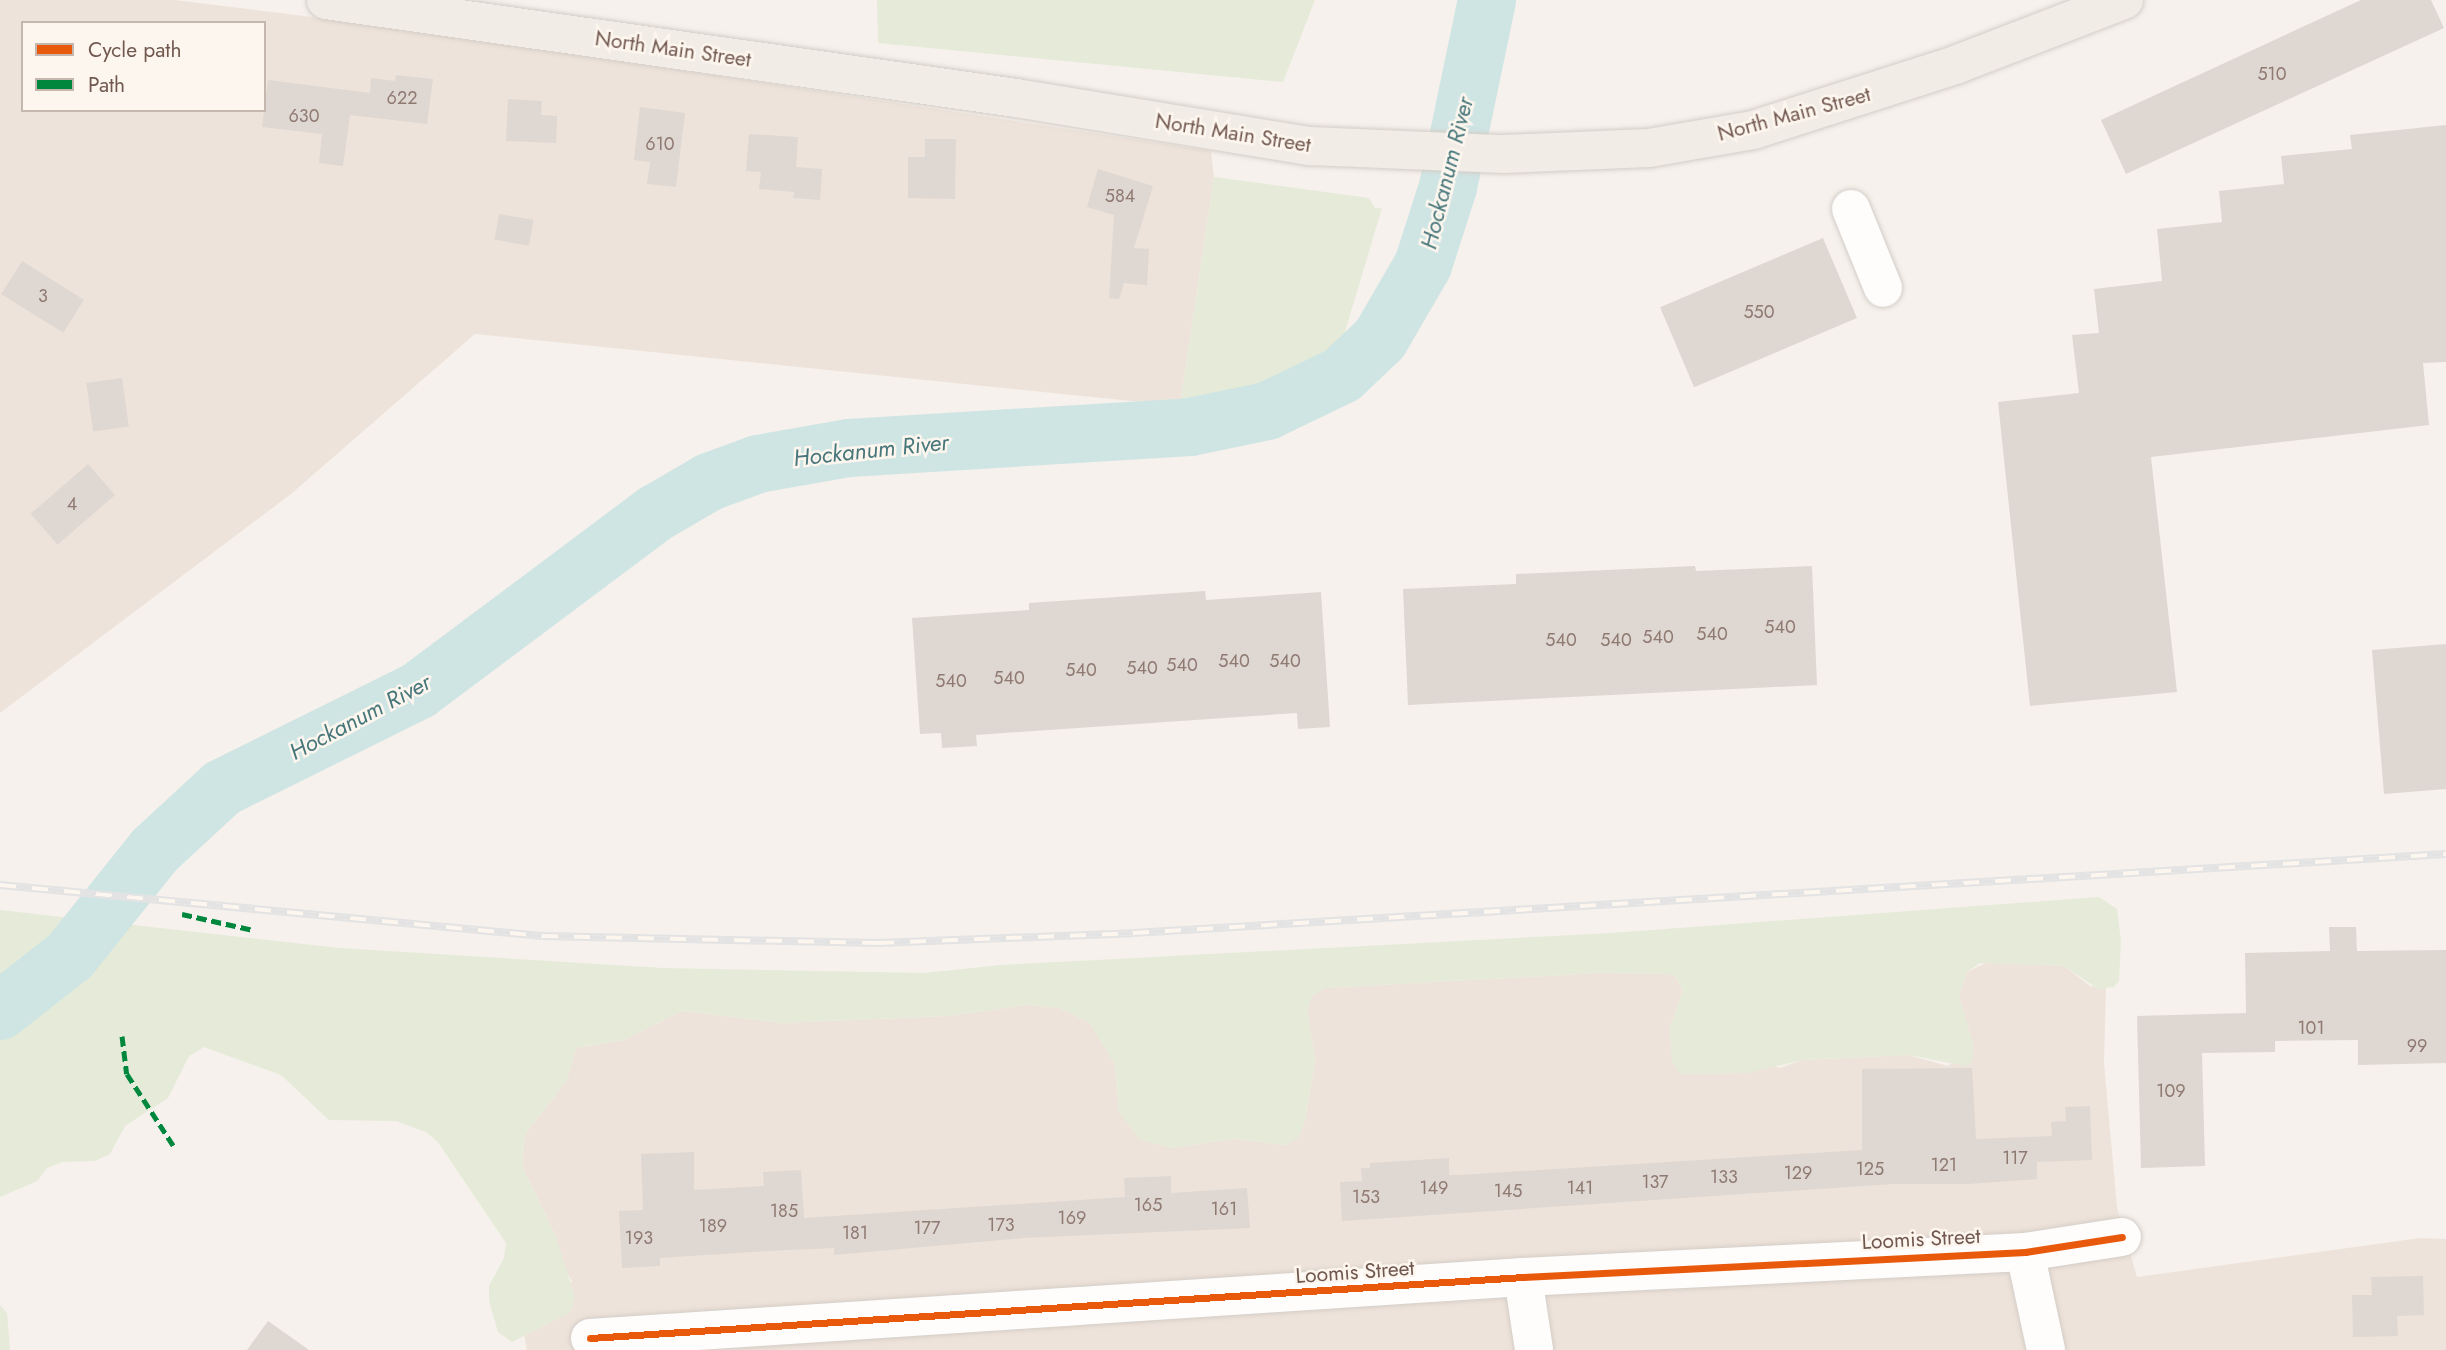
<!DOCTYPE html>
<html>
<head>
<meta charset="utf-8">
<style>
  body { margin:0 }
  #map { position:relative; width:2446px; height:1350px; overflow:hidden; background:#f6f1ec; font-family:Jost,sans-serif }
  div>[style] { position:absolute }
  .residential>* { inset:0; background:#eee3da }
  .green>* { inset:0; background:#e5ebd8 }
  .river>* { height:58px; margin:-29px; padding:0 29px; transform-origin:29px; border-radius:29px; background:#cfe5e4 }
  .building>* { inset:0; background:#dfd7d2; transform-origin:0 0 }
  .roads { filter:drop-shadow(0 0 2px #d3cdc7) drop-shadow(0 0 2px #d3cdc7) }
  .minor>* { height:38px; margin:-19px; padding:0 19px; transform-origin:19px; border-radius:19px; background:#fefdfc }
  .major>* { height:38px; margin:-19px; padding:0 19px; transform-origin:19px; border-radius:19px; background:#f1ece6 }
  .rail>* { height:8px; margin-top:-4px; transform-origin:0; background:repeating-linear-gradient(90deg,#fdf6ee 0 16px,#e4e3e4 0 32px); box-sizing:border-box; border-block:2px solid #e4e3e4 }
  .quiet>* { height:5px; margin-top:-2.5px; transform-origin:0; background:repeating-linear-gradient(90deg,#00873e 0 10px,transparent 0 15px) }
  .cycleway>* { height:7px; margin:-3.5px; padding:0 3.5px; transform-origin:3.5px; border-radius:3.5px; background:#e8590c }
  span { translate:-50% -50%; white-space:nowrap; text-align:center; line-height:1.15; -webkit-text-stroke:5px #fdf6ee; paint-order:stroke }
  .number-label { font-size:18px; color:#8f7a72 }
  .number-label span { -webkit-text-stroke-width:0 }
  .street-label { font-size:21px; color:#71584f }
  .water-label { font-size:23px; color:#47777b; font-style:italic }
  .legend { position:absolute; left:21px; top:21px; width:245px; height:91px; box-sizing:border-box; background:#fdf6ee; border:2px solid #c5b7ae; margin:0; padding:9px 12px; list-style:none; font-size:21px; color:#71584f }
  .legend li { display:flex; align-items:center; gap:14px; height:35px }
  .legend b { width:35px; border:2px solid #c5b7ae }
</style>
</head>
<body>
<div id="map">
  <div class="residential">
    <i style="clip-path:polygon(evenodd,0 0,175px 0,424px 31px,1211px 151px,1214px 177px,1180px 406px,475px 334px,291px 494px,0 713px,0 0,23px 23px,264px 23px,264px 110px,23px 110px,23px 23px)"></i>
    <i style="clip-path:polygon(1988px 962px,2064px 966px,2090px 986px,2106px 988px,2104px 1063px,2117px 1207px,2137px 1277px,2420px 1238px,2446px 1239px,2446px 1350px,527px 1350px,524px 1334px,541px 1324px,572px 1281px,563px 1268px,556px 1237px,522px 1166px,525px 1134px,567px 1080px,576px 1048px,624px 1040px,682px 1011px,782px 1023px,946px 1016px,1027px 1005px,1060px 1008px,1090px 1023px,1115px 1064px,1119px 1112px,1170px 1148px,1234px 1139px,1286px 1145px,1305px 1121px,1315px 1060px,1307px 1011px,1312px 996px,1325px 988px,1600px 973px,1667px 974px,1675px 976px,1683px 990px,1670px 1028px,1780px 1068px,1802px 1060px,1908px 1055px,1948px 1066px,1973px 1045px,1959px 996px,1967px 972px)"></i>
  </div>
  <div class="green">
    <i style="clip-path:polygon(877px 0,1315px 0,1283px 82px,878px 43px)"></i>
    <i style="clip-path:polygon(1214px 177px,1369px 198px,1375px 208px,1382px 208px,1338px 355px,1244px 390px,1180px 406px)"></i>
    <i style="clip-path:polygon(2099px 897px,2117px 909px,2121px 941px,2119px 981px,2114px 987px,2098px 989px,2064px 966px,1980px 963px,1967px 972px,1959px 996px,1973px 1045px,1972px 1061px,1966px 1066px,1908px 1055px,1802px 1060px,1747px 1073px,1680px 1074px,1672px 1061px,1670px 1028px,1683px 990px,1675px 976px,1667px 974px,1600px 973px,1325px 988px,1312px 996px,1307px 1011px,1315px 1060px,1305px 1121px,1299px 1137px,1286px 1145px,1234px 1139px,1170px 1148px,1139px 1139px,1119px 1112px,1115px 1064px,1098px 1037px,1090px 1023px,1060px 1008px,1027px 1005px,946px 1016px,782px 1023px,682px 1011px,624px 1040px,576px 1048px,567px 1080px,525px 1134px,522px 1166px,556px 1237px,575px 1297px,571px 1312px,512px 1342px,498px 1332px,489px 1301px,489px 1286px,504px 1258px,506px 1243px,438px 1142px,426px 1132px,396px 1121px,329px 1120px,281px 1075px,204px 1047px,189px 1056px,168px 1098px,125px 1126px,110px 1154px,95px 1161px,62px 1162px,47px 1168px,37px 1181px,0 1197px,0 910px,339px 948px,663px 968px,924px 973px,1001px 965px,1611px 933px)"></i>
    <i style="clip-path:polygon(0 1305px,7px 1313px,10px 1350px,0 1350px)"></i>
  </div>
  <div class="river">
    <i style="left:0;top:1011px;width:89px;rotate:-38.2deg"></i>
    <i style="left:70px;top:956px;width:136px;rotate:-51.3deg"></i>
    <i style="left:155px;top:850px;width:91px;rotate:-42.8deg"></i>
    <i style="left:222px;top:788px;width:220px;rotate:-26.4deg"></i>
    <i style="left:419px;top:690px;width:296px;rotate:-36.8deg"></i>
    <i style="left:656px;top:513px;width:61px;rotate:-30.3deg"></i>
    <i style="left:709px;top:482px;width:52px;rotate:-20.2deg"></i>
    <i style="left:758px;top:464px;width:92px;rotate:-10deg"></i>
    <i style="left:849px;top:448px;width:342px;rotate:-3.5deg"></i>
    <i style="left:1190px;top:427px;width:79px;rotate:-11.7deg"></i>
    <i style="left:1267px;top:411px;width:83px;rotate:-25.6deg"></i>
    <i style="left:1342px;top:375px;width:52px;rotate:-43.5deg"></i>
    <i style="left:1380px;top:339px;width:86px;rotate:-59.8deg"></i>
    <i style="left:1423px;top:265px;width:82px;rotate:-72.2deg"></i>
    <i style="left:1448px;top:187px;width:191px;rotate:-78.2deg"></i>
  </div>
  <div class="building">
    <i style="clip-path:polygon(2361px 0,2431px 0,2444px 28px,2126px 174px,2101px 120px)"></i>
    <i style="clip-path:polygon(396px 75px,433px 79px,427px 124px,350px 115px,343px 166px,319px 163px,322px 134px,262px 127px,268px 80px,370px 93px,371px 78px,395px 81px)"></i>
    <i style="clip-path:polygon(508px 99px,542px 101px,541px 115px,557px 116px,556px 143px,506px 141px)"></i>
    <i style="clip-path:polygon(640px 107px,685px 113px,676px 187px,647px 184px,650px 162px,634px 160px)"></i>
    <i style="clip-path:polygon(2446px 125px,2446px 362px,2423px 363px,2429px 425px,2151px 457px,2177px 692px,2030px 706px,1998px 402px,2079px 393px,2072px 335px,2099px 333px,2094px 289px,2162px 281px,2157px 229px,2222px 222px,2219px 191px,2284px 184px,2281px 156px,2352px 149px,2350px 135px)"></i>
    <i style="clip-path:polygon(749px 134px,798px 137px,796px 167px,822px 169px,820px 200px,793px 198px,794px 192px,759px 189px,761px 172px,746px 171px)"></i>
    <i style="clip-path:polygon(925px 139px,956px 139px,955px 199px,908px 198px,908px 157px,925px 157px)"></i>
    <i style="clip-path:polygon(1098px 169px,1153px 186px,1134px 248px,1149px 249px,1147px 285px,1124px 283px,1119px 299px,1109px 298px,1114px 215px,1087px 207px)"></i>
    <i style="left:499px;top:214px;width:35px;height:26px;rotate:10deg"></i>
    <i style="left:1823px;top:238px;width:87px;height:177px;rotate:67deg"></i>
    <i style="left:22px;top:261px;width:73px;height:39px;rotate:32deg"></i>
    <i style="left:122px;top:378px;width:49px;height:36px;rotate:82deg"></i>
    <i style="left:88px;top:464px;width:41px;height:76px;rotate:49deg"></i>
    <i style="clip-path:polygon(1695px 566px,1696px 571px,1812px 566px,1817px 685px,1408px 705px,1403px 589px,1516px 584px,1516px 574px)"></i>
    <i style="clip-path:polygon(1205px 591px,1206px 600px,1321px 592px,1330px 727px,1298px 729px,1297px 713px,976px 735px,977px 746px,942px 748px,941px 733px,920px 734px,912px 618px,1029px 610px,1029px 603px)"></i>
    <i style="clip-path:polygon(2446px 644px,2446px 789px,2384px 794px,2372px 650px)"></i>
    <i style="clip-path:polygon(2329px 927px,2356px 927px,2357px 951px,2446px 950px,2446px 1063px,2358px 1065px,2358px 1040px,2275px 1041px,2275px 1052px,2202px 1053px,2205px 1166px,2141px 1168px,2137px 1016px,2246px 1013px,2245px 953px,2330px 951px)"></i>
    <i style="clip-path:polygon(1972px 1068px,1976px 1139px,2052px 1136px,2051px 1122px,2066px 1121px,2065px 1107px,2090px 1106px,2092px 1160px,2037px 1162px,2037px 1179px,1969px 1184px,1893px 1184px,1342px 1221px,1340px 1182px,1362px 1181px,1361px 1168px,1370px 1168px,1370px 1163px,1449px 1158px,1449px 1175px,1459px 1175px,1862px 1150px,1862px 1069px)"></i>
    <i style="clip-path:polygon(694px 1152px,694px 1190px,764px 1186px,763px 1172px,801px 1170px,804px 1218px,1125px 1197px,1124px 1178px,1171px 1176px,1171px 1193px,1247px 1188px,1250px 1228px,1023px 1238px,834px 1255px,834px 1248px,768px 1251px,660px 1258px,660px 1266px,622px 1268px,619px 1211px,643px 1210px,641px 1154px)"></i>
    <i style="clip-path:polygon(2423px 1276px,2424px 1315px,2397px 1316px,2398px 1336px,2353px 1337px,2352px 1295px,2372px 1295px,2371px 1277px)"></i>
    <i style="clip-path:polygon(268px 1321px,309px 1350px,247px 1350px)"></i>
  </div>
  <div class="roads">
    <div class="minor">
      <i style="left:1851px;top:209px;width:85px;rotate:67.9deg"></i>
      <i style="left:2025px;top:1252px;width:100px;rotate:77.9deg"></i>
      <i style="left:1523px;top:1277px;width:74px;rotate:81.4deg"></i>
      <i style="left:590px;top:1338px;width:935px;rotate:-3.74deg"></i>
      <i style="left:1523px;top:1277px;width:503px;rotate:-2.85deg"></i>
      <i style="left:2025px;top:1252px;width:98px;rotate:-8.8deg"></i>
    </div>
    <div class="major">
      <i style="left:326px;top:0;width:697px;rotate:8.08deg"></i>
      <i style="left:1016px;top:98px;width:298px;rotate:9.3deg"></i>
      <i style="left:1310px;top:146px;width:194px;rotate:2.4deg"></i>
      <i style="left:1504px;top:154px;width:145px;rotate:-2.4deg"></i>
      <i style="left:1649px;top:148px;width:106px;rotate:-9.8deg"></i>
      <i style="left:1753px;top:130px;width:215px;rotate:-17.8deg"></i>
      <i style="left:1958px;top:64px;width:178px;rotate:-21.1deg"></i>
    </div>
  </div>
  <div class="rail">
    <i style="left:0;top:885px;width:544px;rotate:5.38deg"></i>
    <i style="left:542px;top:936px;width:336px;rotate:1.2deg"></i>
    <i style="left:878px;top:943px;width:255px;rotate:-2.2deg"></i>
    <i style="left:1133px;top:933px;width:1315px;rotate:-3.44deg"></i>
  </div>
  <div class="quiet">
    <i style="left:182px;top:914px;width:73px;rotate:12.7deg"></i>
    <i style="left:122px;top:1036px;width:38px;rotate:83deg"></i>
    <i style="left:127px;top:1074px;width:85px;rotate:57.1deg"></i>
  </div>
  <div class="cycleway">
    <i style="left:590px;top:1338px;width:935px;rotate:-3.74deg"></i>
    <i style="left:1523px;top:1277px;width:503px;rotate:-2.85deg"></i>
    <i style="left:2025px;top:1252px;width:98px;rotate:-8.8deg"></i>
  </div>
  <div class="number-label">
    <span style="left:2272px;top:74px">510</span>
    <span style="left:402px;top:98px">622</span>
    <span style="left:304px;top:116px">630</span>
    <span style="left:660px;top:144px">610</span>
    <span style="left:1120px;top:196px">584</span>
    <span style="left:43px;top:296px">3</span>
    <span style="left:1759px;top:312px">550</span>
    <span style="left:72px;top:504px">4</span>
    <span style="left:1780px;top:627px">540</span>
    <span style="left:1712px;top:634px">540</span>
    <span style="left:1658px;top:637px">540</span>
    <span style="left:1561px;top:640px">540</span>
    <span style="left:1616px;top:640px">540</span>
    <span style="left:1234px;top:661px">540</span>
    <span style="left:1285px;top:661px">540</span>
    <span style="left:1182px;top:665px">540</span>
    <span style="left:1142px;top:668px">540</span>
    <span style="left:1081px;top:670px">540</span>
    <span style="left:1009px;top:678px">540</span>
    <span style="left:951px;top:681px">540</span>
    <span style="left:2311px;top:1028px">101</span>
    <span style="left:2417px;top:1046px">99</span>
    <span style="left:2171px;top:1091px">109</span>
    <span style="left:2015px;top:1158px">117</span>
    <span style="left:1944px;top:1165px">121</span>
    <span style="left:1870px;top:1169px">125</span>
    <span style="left:1798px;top:1173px">129</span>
    <span style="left:1724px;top:1177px">133</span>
    <span style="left:1655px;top:1182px">137</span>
    <span style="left:1434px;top:1188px">149</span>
    <span style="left:1580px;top:1188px">141</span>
    <span style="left:1508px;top:1191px">145</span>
    <span style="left:1366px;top:1197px">153</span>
    <span style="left:1148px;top:1205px">165</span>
    <span style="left:1224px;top:1209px">161</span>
    <span style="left:784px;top:1211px">185</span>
    <span style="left:1072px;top:1218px">169</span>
    <span style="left:1001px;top:1225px">173</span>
    <span style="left:713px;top:1226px">189</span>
    <span style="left:927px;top:1228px">177</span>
    <span style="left:855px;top:1233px">181</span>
    <span style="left:639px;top:1238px">193</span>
  </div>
  <div class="street-label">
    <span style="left:673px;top:49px;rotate:8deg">North Main Street</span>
    <span style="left:1794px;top:114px;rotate:-15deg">North Main Street</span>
    <span style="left:1233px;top:133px;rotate:9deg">North Main Street</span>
    <span style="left:1921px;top:1239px;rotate:-3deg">Loomis Street</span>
    <span style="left:1355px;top:1272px;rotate:-4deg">Loomis Street</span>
  </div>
  <div class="water-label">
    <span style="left:1447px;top:173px;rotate:-76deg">Hockanum River</span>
    <span style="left:871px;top:450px;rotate:-6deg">Hockanum River</span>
    <span style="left:360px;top:717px;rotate:-28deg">Hockanum River</span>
  </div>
  <ul class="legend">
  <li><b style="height:9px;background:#e8590c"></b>Cycle path</li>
  <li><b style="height:9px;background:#00873e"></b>Path</li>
  </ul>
</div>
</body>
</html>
